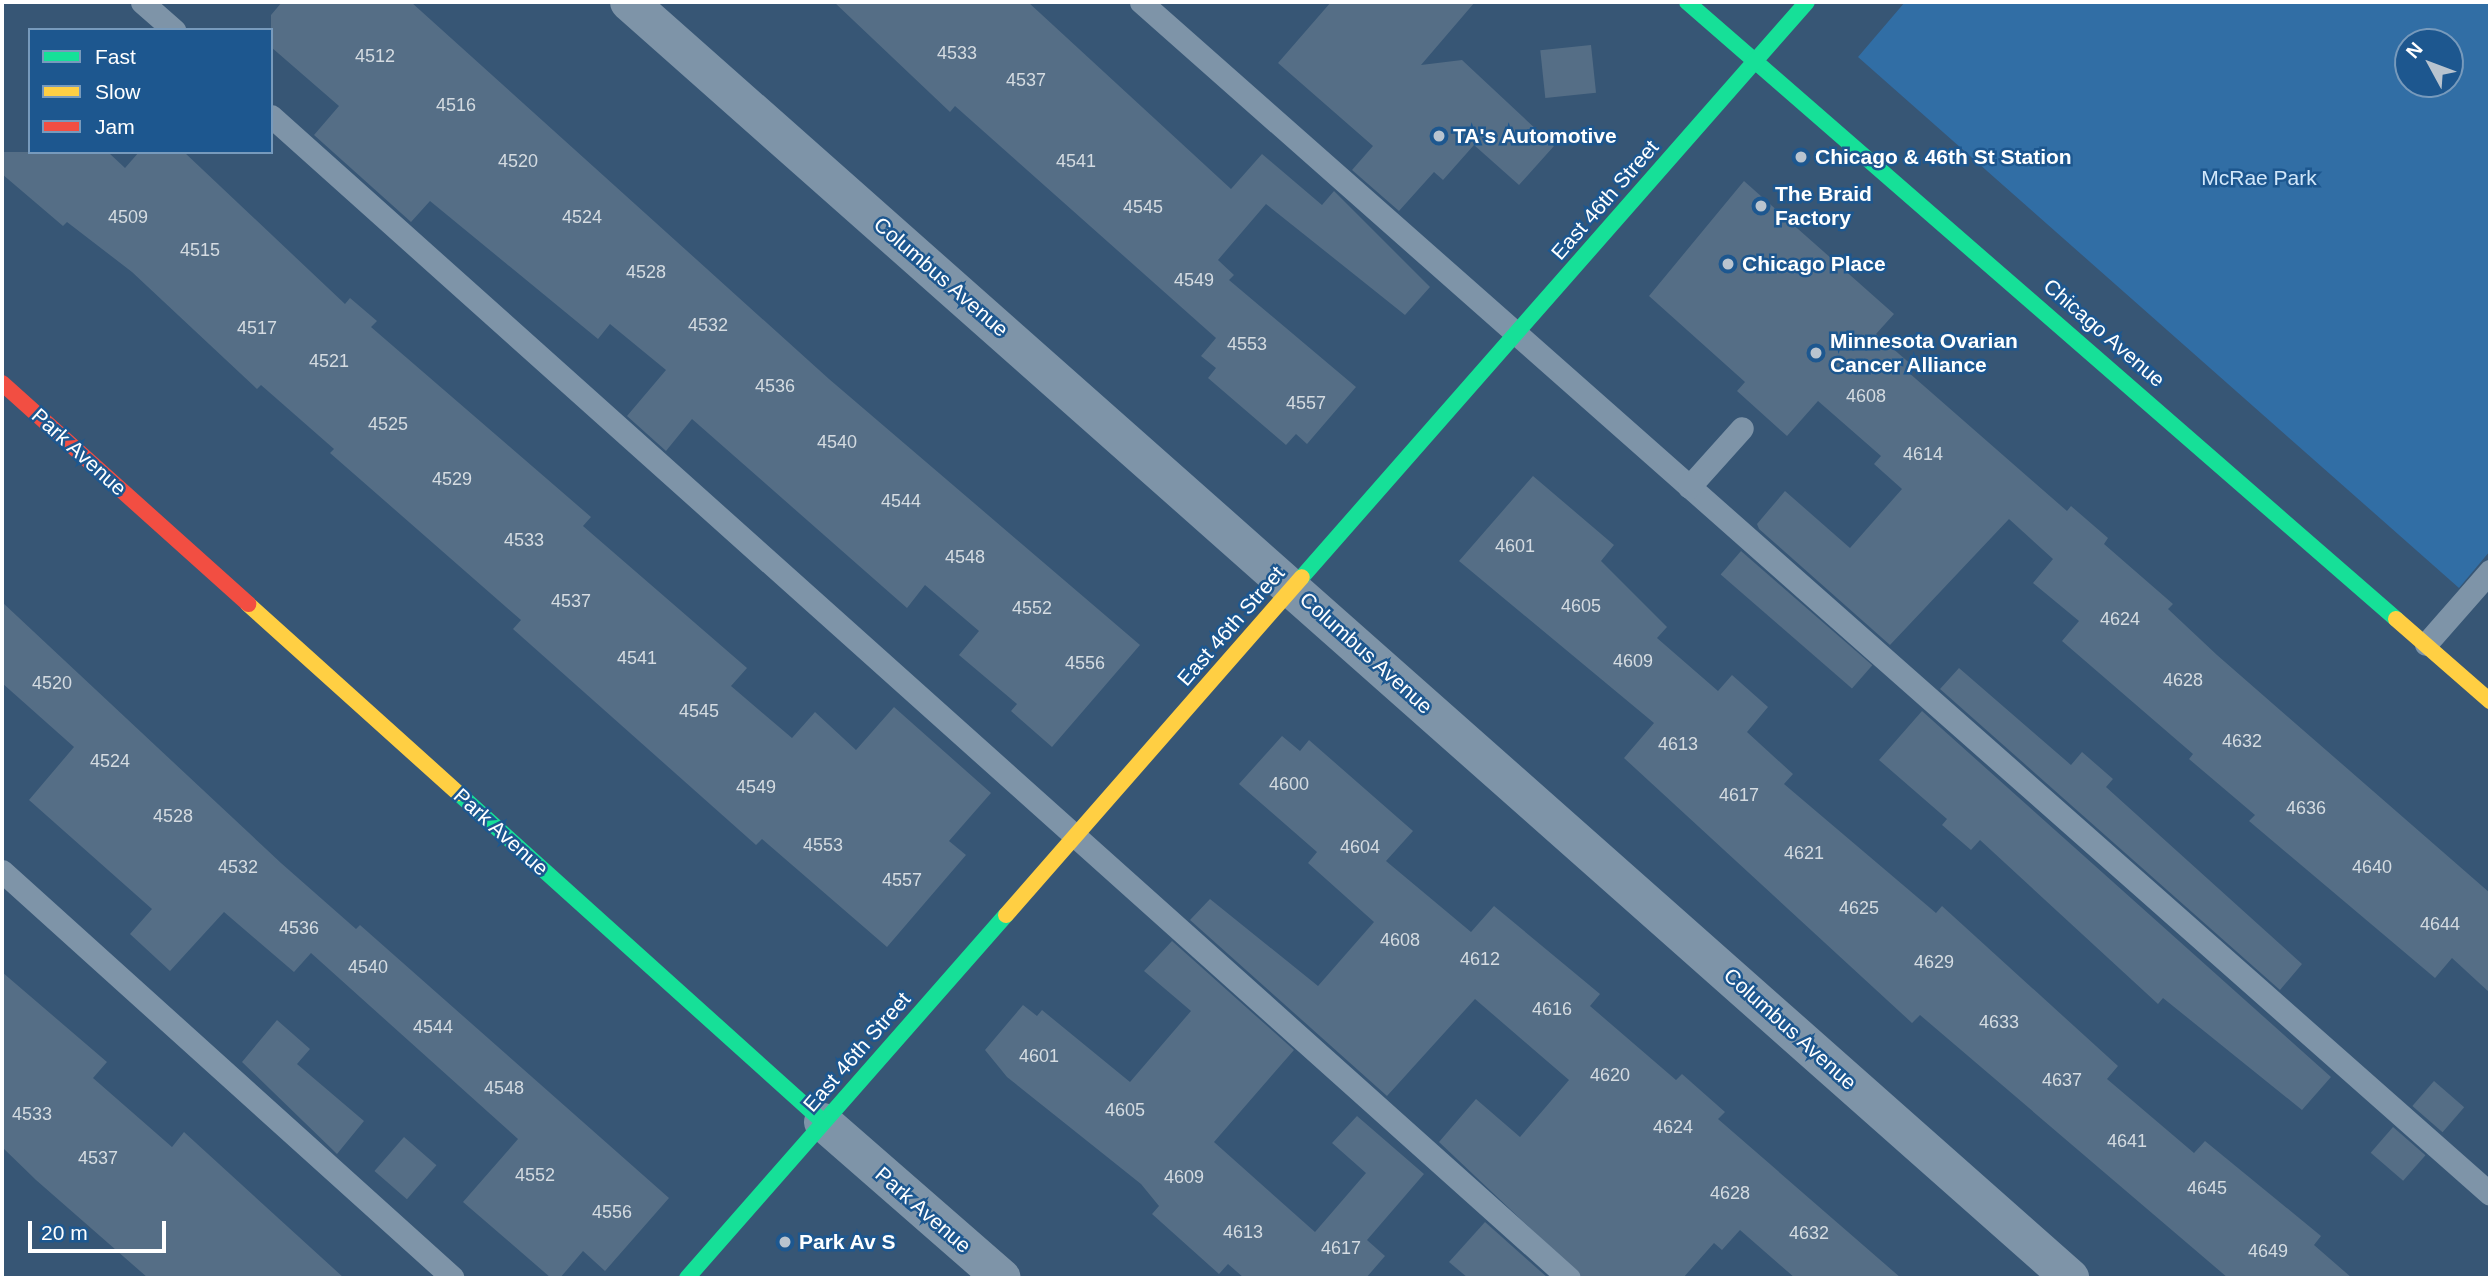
<!DOCTYPE html>
<html>
<head>
<meta charset="utf-8">
<style>
  body { margin:0 }
  #map { position:relative; width:2492px; height:1280px; overflow:hidden; background:#375675; font-family:Helvetica,sans-serif }
  div>[style] { position:absolute }
  .green>* { inset:0; background:#316ea5 }
  .building>* { inset:0; background:#556e86; transform-origin:0 0 }
  .lane>* { height:23px; margin:-11.5px; padding:0 11.5px; transform-origin:11.5px; border-radius:11.5px; background:#7e94a8 }
  .street>* { height:38px; margin:-19px; padding:0 19px; transform-origin:19px; border-radius:19px; background:#7e94a8 }
  .fast>* { height:16px; margin:-8px; padding:0 8px; transform-origin:8px; border-radius:8px; background:#16e098 }
  .slow>* { height:16px; margin:-8px; padding:0 8px; transform-origin:8px; border-radius:8px; background:#ffcf43 }
  .jam>* { height:16px; margin:-8px; padding:0 8px; transform-origin:8px; border-radius:8px; background:#f24e42 }
  .dots>* { width:19px; height:19px; translate:-50% -50%; box-sizing:border-box; border:4px solid #1d578f; border-radius:50% }
  span { translate:-50% -50%; white-space:nowrap; text-align:center; line-height:1.15; -webkit-text-stroke:5px #1d578f; paint-order:stroke }
  .number-label { font-size:18px; color:#d4dbe1 }
  .number-label span { -webkit-text-stroke-width:0 }
  .poi-label { font-size:21px; color:#fff; font-weight:700 }
  .left { translate:0 -50%; text-align:left }
  .park-label { font-size:21px; color:#d1e7fa }
  .street-label { font-size:21px; color:#fff }
  .frame { position:absolute; inset:0; border:4px solid #fff; pointer-events:none }
  .legend { position:absolute; left:28px; top:28px; width:245px; height:126px; box-sizing:border-box; background:#1d578f; border:2px solid #779abc; margin:0; padding:9px 12px; list-style:none; font-size:21px; color:#fff }
  .legend li { display:flex; align-items:center; gap:14px; height:35px }
  .legend b { width:35px; border:2px solid #779abc }
  .north { position:absolute; left:2394px; top:28px; width:70px; height:70px; box-sizing:border-box; background:#1d578f; border:2px solid #779abc; border-radius:50%; rotate:311deg; font-size:19px; font-weight:700; line-height:28px; text-align:center; color:#fff }
  .north::after { content:''; display:block; margin:auto; width:24px; height:32px; background:#b9c4cf; clip-path:polygon(50% 0,100% 100%,50% 72%,0 100%) }
  .scale { position:absolute; left:28px; top:1221px; width:138px; height:32px; box-sizing:border-box; border:4px solid #fff; border-top:0; padding-left:9px; font-size:21px; line-height:24px; white-space:nowrap; color:#fff; -webkit-text-stroke:5px #1d578f; paint-order:stroke }
</style>
</head>
<body>
<div id="map">
  <div class="green">
    <i style="clip-path:polygon(evenodd,1905px 2px,2490px 2px,2490px 551px,2459px 588px,1858px 57px,1905px 2px,2450px 42px,2450px 84px,2408px 84px,2408px 42px,2450px 42px)"></i>
  </div>
  <div class="building">
    <i style="clip-path:polygon(282px 2px,411px 2px,829px 379px,1140px 645px,1052px 747px,1011px 711px,1017px 704px,959px 655px,979px 631px,925px 585px,907px 608px,692px 419px,666px 451px,627px 416px,666px 370px,610px 324px,598px 339px,430px 201px,411px 222px,314px 135px,339px 106px,271px 47px,271px 15px)"></i>
    <i style="clip-path:polygon(834px 2px,1028px 2px,1231px 189px,1262px 154px,1322px 205px,1334px 191px,1430px 287px,1405px 315px,1266px 204px,1218px 260px,1234px 275px,1229px 280px,1356px 387px,1307px 444px,1296px 434px,1286px 445px,1208px 378px,1216px 368px,1201px 356px,1216px 338px,955px 106px,950px 112px)"></i>
    <i style="clip-path:polygon(1331px 2px,1475px 2px,1421px 65px,1462px 60px,1554px 146px,1519px 185px,1474px 145px,1443px 180px,1434px 172px,1399px 211px,1352px 170px,1373px 146px,1278px 63px)"></i>
    <i style="left:1591px;top:45px;width:48px;height:51px;rotate:84deg"></i>
    <i style="clip-path:polygon(2px 152px,108px 152px,125px 168px,139px 152px,184px 152px,345px 304px,350px 298px,377px 321px,371px 327px,591px 517px,583px 526px,747px 668px,731px 686px,792px 738px,815px 712px,856px 750px,894px 707px,991px 793px,949px 841px,966px 855px,887px 947px,762px 839px,756px 845px,513px 629px,521px 620px,330px 453px,334px 449px,261px 385px,257px 389px,132px 272px,67px 222px,63px 226px,2px 174px)"></i>
    <i style="clip-path:polygon(1744px 181px,1894px 314px,1876px 334px,1913px 366px,1908px 372px,2067px 511px,2071px 506px,2108px 538px,2104px 544px,2173px 604px,2168px 609px,2217px 655px,2490px 893px,2490px 993px,2452px 958px,2435px 978px,2249px 821px,2255px 815px,2189px 759px,2193px 754px,2062px 641px,2079px 621px,2033px 583px,2053px 559px,2009px 519px,1890px 645px,1759px 529px,1757px 524px,1785px 491px,1850px 548px,1902px 489px,1874px 464px,1881px 456px,1818px 401px,1787px 436px,1737px 391px,1745px 382px,1649px 296px)"></i>
    <i style="clip-path:polygon(1533px 476px,1614px 545px,1601px 561px,1667px 627px,1657px 638px,1718px 691px,1732px 675px,1768px 707px,1747px 732px,1793px 774px,1784px 784px,1936px 913px,1942px 906px,2118px 1066px,2107px 1079px,2194px 1153px,2205px 1141px,2321px 1236px,2314px 1245px,2352px 1278px,2228px 1278px,1920px 1015px,1912px 1023px,1624px 758px,1654px 723px,1459px 561px)"></i>
    <i style="left:1741px;top:551px;width:174px;height:31px;rotate:41deg"></i>
    <i style="clip-path:polygon(2px 602px,281px 863px,356px 929px,360px 925px,669px 1198px,605px 1271px,583px 1251px,560px 1278px,551px 1278px,463px 1202px,518px 1139px,311px 953px,294px 972px,224px 912px,170px 971px,130px 934px,152px 909px,29px 800px,74px 747px,2px 683px)"></i>
    <i style="clip-path:polygon(1959px 668px,2071px 765px,2082px 752px,2113px 779px,2106px 787px,2302px 964px,2280px 990px,1940px 689px)"></i>
    <i style="clip-path:polygon(1922px 711px,2331px 1077px,2302px 1110px,2163px 998px,2158px 1004px,1980px 840px,1971px 850px,1942px 825px,1947px 819px,1879px 760px)"></i>
    <i style="clip-path:polygon(1282px 736px,1300px 751px,1309px 740px,1413px 831px,1386px 861px,1471px 932px,1494px 906px,1600px 994px,1590px 1006px,1676px 1080px,1682px 1074px,1725px 1112px,1718px 1119px,1901px 1278px,1795px 1278px,1740px 1230px,1722px 1250px,1714px 1243px,1683px 1278px,1583px 1278px,1439px 1142px,1476px 1099px,1520px 1137px,1569px 1080px,1475px 999px,1387px 1096px,1190px 920px,1210px 899px,1318px 986px,1374px 922px,1308px 863px,1317px 852px,1239px 784px)"></i>
    <i style="clip-path:polygon(1172px 941px,1294px 1050px,1214px 1142px,1315px 1232px,1366px 1173px,1332px 1143px,1357px 1116px,1424px 1174px,1367px 1240px,1385px 1256px,1366px 1278px,1244px 1278px,1228px 1264px,1219px 1274px,1152px 1214px,1159px 1206px,1141px 1184px,1007px 1077px,985px 1050px,1023px 1005px,1037px 1016px,1042px 1010px,1130px 1082px,1191px 1011px,1144px 971px)"></i>
    <i style="clip-path:polygon(2px 972px,107px 1062px,93px 1078px,172px 1147px,184px 1132px,344px 1278px,148px 1278px,36px 1180px,2px 1147px)"></i>
    <i style="clip-path:polygon(277px 1020px,310px 1049px,297px 1064px,364px 1121px,337px 1154px,242px 1062px)"></i>
    <i style="left:2434px;top:1081px;width:40px;height:33px;rotate:41deg"></i>
    <i style="left:2393px;top:1127px;width:43px;height:34px;rotate:41deg"></i>
    <i style="left:404px;top:1137px;width:43px;height:45px;rotate:41deg"></i>
    <i style="clip-path:polygon(1485px 1222px,1548px 1278px,1468px 1278px,1449px 1262px)"></i>
  </div>
  <div class="lane">
    <i style="left:142px;top:2px;width:43px;rotate:41.2deg"></i>
    <i style="left:1141px;top:2px;width:1800px;rotate:41.46deg"></i>
    <i style="left:271px;top:116px;width:1742px;rotate:41.84deg"></i>
    <i style="left:1689px;top:487px;width:79px;rotate:-48.1deg"></i>
    <i style="left:2426px;top:644px;width:97px;rotate:-48.8deg"></i>
    <i style="left:2px;top:871px;width:607px;rotate:42.06deg"></i>
  </div>
  <div class="street">
    <i style="left:629px;top:2px;width:1925px;rotate:41.52deg"></i>
    <i style="left:823px;top:1122px;width:237px;rotate:41.1deg"></i>
  </div>
  <div class="fast">
    <i style="left:1687px;top:2px;width:940px;rotate:41.03deg"></i>
    <i style="left:1302px;top:577px;width:765px;rotate:-48.71deg"></i>
    <i style="left:458px;top:793px;width:491px;rotate:42deg"></i>
    <i style="left:687px;top:1278px;width:483px;rotate:-48.7deg"></i>
  </div>
  <div class="slow">
    <i style="left:248px;top:604px;width:283px;rotate:42deg"></i>
    <i style="left:2396px;top:619px;width:125px;rotate:41.1deg"></i>
    <i style="left:1006px;top:915px;width:449px;rotate:-48.8deg"></i>
  </div>
  <div class="jam">
    <i style="left:2px;top:383px;width:331px;rotate:41.9deg"></i>
  </div>
  <div class="dots">
    <i style="left:1439px;top:136px;background:#b9c4cf"></i>
    <i style="left:1801px;top:157px;background:#b9c4cf"></i>
    <i style="left:1761px;top:206px;background:#b9c4cf"></i>
    <i style="left:1728px;top:264px;background:#b9c4cf"></i>
    <i style="left:1816px;top:353px;background:#b9c4cf"></i>
    <i style="left:785px;top:1242px;background:#b9c4cf"></i>
  </div>
  <div class="number-label">
    <span style="left:957px;top:53px">4533</span>
    <span style="left:375px;top:56px">4512</span>
    <span style="left:1026px;top:80px">4537</span>
    <span style="left:456px;top:105px">4516</span>
    <span style="left:518px;top:161px">4520</span>
    <span style="left:1076px;top:161px">4541</span>
    <span style="left:1143px;top:207px">4545</span>
    <span style="left:128px;top:217px">4509</span>
    <span style="left:582px;top:217px">4524</span>
    <span style="left:200px;top:250px">4515</span>
    <span style="left:646px;top:272px">4528</span>
    <span style="left:1194px;top:280px">4549</span>
    <span style="left:708px;top:325px">4532</span>
    <span style="left:257px;top:328px">4517</span>
    <span style="left:1247px;top:344px">4553</span>
    <span style="left:329px;top:361px">4521</span>
    <span style="left:775px;top:386px">4536</span>
    <span style="left:1866px;top:396px">4608</span>
    <span style="left:1306px;top:403px">4557</span>
    <span style="left:388px;top:424px">4525</span>
    <span style="left:837px;top:442px">4540</span>
    <span style="left:1923px;top:454px">4614</span>
    <span style="left:452px;top:479px">4529</span>
    <span style="left:901px;top:501px">4544</span>
    <span style="left:524px;top:540px">4533</span>
    <span style="left:1515px;top:546px">4601</span>
    <span style="left:965px;top:557px">4548</span>
    <span style="left:571px;top:601px">4537</span>
    <span style="left:1581px;top:606px">4605</span>
    <span style="left:1032px;top:608px">4552</span>
    <span style="left:2120px;top:619px">4624</span>
    <span style="left:637px;top:658px">4541</span>
    <span style="left:1633px;top:661px">4609</span>
    <span style="left:1085px;top:663px">4556</span>
    <span style="left:2183px;top:680px">4628</span>
    <span style="left:52px;top:683px">4520</span>
    <span style="left:699px;top:711px">4545</span>
    <span style="left:2242px;top:741px">4632</span>
    <span style="left:1678px;top:744px">4613</span>
    <span style="left:110px;top:761px">4524</span>
    <span style="left:1289px;top:784px">4600</span>
    <span style="left:756px;top:787px">4549</span>
    <span style="left:1739px;top:795px">4617</span>
    <span style="left:2306px;top:808px">4636</span>
    <span style="left:173px;top:816px">4528</span>
    <span style="left:823px;top:845px">4553</span>
    <span style="left:1360px;top:847px">4604</span>
    <span style="left:1804px;top:853px">4621</span>
    <span style="left:238px;top:867px">4532</span>
    <span style="left:2372px;top:867px">4640</span>
    <span style="left:902px;top:880px">4557</span>
    <span style="left:1859px;top:908px">4625</span>
    <span style="left:2440px;top:924px">4644</span>
    <span style="left:299px;top:928px">4536</span>
    <span style="left:1400px;top:940px">4608</span>
    <span style="left:1480px;top:959px">4612</span>
    <span style="left:1934px;top:962px">4629</span>
    <span style="left:368px;top:967px">4540</span>
    <span style="left:1552px;top:1009px">4616</span>
    <span style="left:1999px;top:1022px">4633</span>
    <span style="left:433px;top:1027px">4544</span>
    <span style="left:1039px;top:1056px">4601</span>
    <span style="left:1610px;top:1075px">4620</span>
    <span style="left:2062px;top:1080px">4637</span>
    <span style="left:504px;top:1088px">4548</span>
    <span style="left:1125px;top:1110px">4605</span>
    <span style="left:32px;top:1114px">4533</span>
    <span style="left:1673px;top:1127px">4624</span>
    <span style="left:2127px;top:1141px">4641</span>
    <span style="left:98px;top:1158px">4537</span>
    <span style="left:535px;top:1175px">4552</span>
    <span style="left:1184px;top:1177px">4609</span>
    <span style="left:2207px;top:1188px">4645</span>
    <span style="left:1730px;top:1193px">4628</span>
    <span style="left:612px;top:1212px">4556</span>
    <span style="left:1243px;top:1232px">4613</span>
    <span style="left:1809px;top:1233px">4632</span>
    <span style="left:1341px;top:1248px">4617</span>
    <span style="left:2268px;top:1251px">4649</span>
  </div>
  <div class="poi-label">
    <span class="left" style="left:1453px;top:136px">TA's Automotive</span>
    <span class="left" style="left:1815px;top:157px">Chicago &amp; 46th St Station</span>
    <span class="left" style="left:1775px;top:206px">The Braid<br>Factory</span>
    <span class="left" style="left:1742px;top:264px">Chicago Place</span>
    <span class="left" style="left:1830px;top:353px">Minnesota Ovarian<br>Cancer Alliance</span>
    <span class="left" style="left:799px;top:1242px">Park Av S</span>
  </div>
  <div class="park-label">
    <span style="left:2259px;top:178px">McRae Park</span>
  </div>
  <div class="street-label">
    <span style="left:1605px;top:200px;rotate:-49deg">East 46th Street</span>
    <span style="left:941px;top:277px;rotate:41deg">Columbus Avenue</span>
    <span style="left:2104px;top:333px;rotate:41deg">Chicago Avenue</span>
    <span style="left:79px;top:452px;rotate:42deg">Park Avenue</span>
    <span style="left:1231px;top:626px;rotate:-49deg">East 46th Street</span>
    <span style="left:1366px;top:653px;rotate:42deg">Columbus Avenue</span>
    <span style="left:501px;top:832px;rotate:42deg">Park Avenue</span>
    <span style="left:1790px;top:1029px;rotate:42deg">Columbus Avenue</span>
    <span style="left:857px;top:1052px;rotate:-49deg">East 46th Street</span>
    <span style="left:923px;top:1210px;rotate:41deg">Park Avenue</span>
  </div>
  <div class="frame"></div>
  <ul class="legend">
  <li><b style="height:9px;background:#16e098"></b>Fast</li>
  <li><b style="height:9px;background:#ffcf43"></b>Slow</li>
  <li><b style="height:9px;background:#f24e42"></b>Jam</li>
  </ul>
  <div class="north">N</div>
  <div class="scale">20 m</div>
</div>
</body>
</html>
